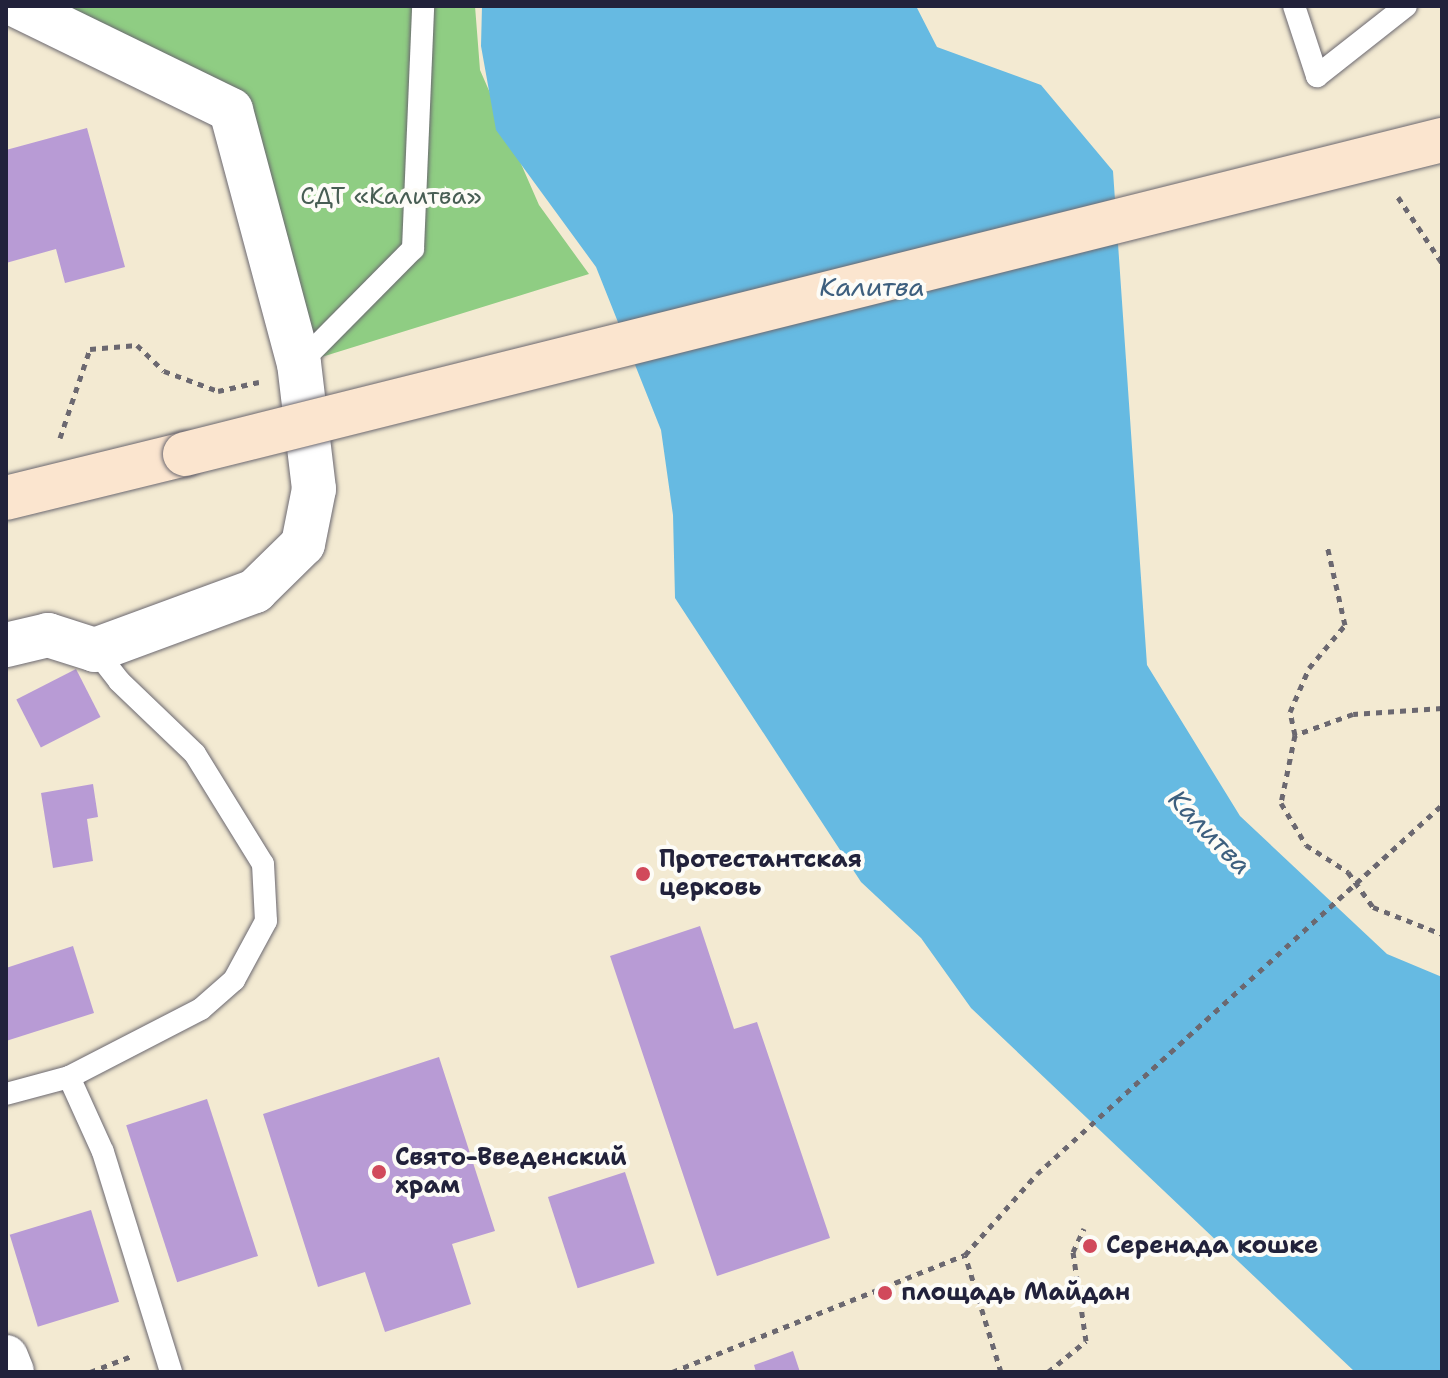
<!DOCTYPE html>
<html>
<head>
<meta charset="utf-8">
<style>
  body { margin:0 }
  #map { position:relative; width:1448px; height:1378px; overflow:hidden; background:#f3ead2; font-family:"Shantell Sans",sans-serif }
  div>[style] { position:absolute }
  .green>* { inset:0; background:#8fcd83 }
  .water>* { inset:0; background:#66bae2 }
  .building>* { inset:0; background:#b89bd5; transform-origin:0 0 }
  .path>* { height:5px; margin-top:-2.5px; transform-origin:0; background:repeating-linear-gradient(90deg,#6b6870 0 6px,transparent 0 12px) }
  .roads { filter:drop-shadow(0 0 2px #6b6870) drop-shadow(0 0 2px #6b6870) }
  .service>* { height:22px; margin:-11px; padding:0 11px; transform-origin:11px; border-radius:11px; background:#fff }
  .minor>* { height:44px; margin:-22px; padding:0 22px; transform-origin:22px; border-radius:22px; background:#fff }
  .secondary>* { height:44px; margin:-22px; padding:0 22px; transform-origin:22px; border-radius:22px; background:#fbe5cf }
  .path-bridge>* { height:5px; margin-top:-2.5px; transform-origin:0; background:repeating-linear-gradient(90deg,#6b6870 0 6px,transparent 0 12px) }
  .bridges { filter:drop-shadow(0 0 2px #6b6870) drop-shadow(0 0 2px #6b6870) }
  .secondary-bridge>* { height:44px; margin:-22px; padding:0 22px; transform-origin:22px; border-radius:22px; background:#fbe5cf }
  .dots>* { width:22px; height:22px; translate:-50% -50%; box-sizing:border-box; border:4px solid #fdfcf7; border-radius:50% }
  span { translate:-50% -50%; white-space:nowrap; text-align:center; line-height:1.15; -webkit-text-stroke:8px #fdfcf7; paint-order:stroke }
  .park-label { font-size:24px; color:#485e54 }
  .poi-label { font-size:24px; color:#22223b; font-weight:700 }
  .left { translate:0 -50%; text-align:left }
  .water-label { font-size:26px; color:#3d5f7e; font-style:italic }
  .frame { position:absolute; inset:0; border:8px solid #22223b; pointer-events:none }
</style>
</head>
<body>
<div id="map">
  <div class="green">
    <i style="clip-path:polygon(15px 6px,475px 6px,480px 70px,539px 205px,589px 274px,299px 364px,231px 110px)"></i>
  </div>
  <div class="water">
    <i style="clip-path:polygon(482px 6px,916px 6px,937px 47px,1041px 85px,1113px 171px,1147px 665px,1240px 816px,1387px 954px,1442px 977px,1442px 1372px,1355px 1372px,971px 1008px,921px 938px,861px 882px,675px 598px,673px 515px,661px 430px,596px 267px,496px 130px,481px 46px)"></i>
  </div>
  <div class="building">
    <i style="clip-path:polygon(87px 128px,125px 267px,65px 283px,56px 249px,6px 263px,6px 150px)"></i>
    <i style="left:76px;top:669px;width:54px;height:67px;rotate:63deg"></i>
    <i style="clip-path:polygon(93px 784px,98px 817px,87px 819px,93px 861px,53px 868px,41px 793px)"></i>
    <i style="clip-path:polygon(700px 926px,734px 1029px,757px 1022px,830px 1238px,717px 1276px,610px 956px)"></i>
    <i style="clip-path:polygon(73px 946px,94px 1013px,6px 1041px,6px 968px)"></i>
    <i style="clip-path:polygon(439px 1057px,495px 1231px,452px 1244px,471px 1304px,385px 1332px,365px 1272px,318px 1287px,263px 1114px)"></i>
    <i style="left:207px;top:1099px;width:165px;height:85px;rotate:72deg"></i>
    <i style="left:625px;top:1172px;width:96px;height:81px;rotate:72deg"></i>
    <i style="left:91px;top:1210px;width:96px;height:85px;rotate:73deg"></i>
    <i style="clip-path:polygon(793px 1351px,800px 1372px,756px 1372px,754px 1365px)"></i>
  </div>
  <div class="path">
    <i style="left:1398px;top:197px;width:79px;rotate:56.3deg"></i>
    <i style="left:60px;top:438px;width:94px;rotate:-71.4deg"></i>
    <i style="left:90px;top:349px;width:47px;rotate:-4.9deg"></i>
    <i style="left:137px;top:345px;width:37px;rotate:44deg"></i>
    <i style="left:164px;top:371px;width:58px;rotate:20.3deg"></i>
    <i style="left:218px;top:391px;width:42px;rotate:-12.4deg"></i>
    <i style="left:1442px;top:708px;width:89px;rotate:176.1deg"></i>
    <i style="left:1353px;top:714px;width:62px;rotate:160.1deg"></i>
    <i style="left:1295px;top:735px;width:69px;rotate:101.6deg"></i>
    <i style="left:1281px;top:803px;width:49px;rotate:59.2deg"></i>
    <i style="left:1306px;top:845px;width:50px;rotate:32.7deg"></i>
    <i style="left:1348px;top:872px;width:43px;rotate:54.5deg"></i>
    <i style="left:1373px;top:907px;width:74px;rotate:21.4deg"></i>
    <i style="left:1295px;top:735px;width:24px;rotate:-102deg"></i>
    <i style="left:1290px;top:712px;width:48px;rotate:-66.6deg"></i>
    <i style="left:1309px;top:668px;width:56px;rotate:-50.1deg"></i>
    <i style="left:1345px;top:625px;width:82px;rotate:-102.7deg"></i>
    <i style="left:90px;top:1372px;width:47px;rotate:-21.1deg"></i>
    <i style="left:672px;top:1372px;width:315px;rotate:-21.8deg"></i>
    <i style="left:1001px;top:1372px;width:122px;rotate:-107.1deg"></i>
    <i style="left:965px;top:1255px;width:108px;rotate:-48.4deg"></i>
    <i style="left:1048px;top:1372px;width:49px;rotate:-39.2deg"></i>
    <i style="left:1086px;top:1341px;width:90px;rotate:-98.3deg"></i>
    <i style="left:1073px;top:1252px;width:26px;rotate:-65deg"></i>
  </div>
  <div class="roads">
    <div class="service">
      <i style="left:1294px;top:6px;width:74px;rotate:71.8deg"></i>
      <i style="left:1317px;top:76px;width:113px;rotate:-38.2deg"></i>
      <i style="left:299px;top:364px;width:162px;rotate:-45.3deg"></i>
      <i style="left:413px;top:249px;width:243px;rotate:-87.6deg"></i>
      <i style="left:95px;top:650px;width:39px;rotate:52deg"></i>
      <i style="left:119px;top:681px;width:105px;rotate:43.8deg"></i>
      <i style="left:195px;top:754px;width:129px;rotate:58.3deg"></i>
      <i style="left:263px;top:864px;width:57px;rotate:87deg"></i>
      <i style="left:266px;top:921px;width:67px;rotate:118.5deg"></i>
      <i style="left:234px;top:980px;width:44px;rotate:138.7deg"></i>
      <i style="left:201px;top:1009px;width:148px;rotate:152.7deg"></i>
      <i style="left:69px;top:1077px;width:82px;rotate:65.6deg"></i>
      <i style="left:103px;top:1152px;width:230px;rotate:72.8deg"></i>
      <i style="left:6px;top:1094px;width:65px;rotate:-15.1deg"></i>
    </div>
    <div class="minor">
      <i style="left:6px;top:645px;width:43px;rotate:-13.4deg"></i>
      <i style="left:48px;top:635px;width:49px;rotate:17.7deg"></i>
      <i style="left:95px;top:650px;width:171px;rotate:-20.2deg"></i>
      <i style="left:255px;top:591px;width:67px;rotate:-44.4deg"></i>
      <i style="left:303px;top:544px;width:56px;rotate:-78.7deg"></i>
      <i style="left:314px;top:489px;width:126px;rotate:-96.8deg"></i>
      <i style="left:299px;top:364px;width:263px;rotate:-105deg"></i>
      <i style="left:231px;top:110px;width:237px;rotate:-154deg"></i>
      <i style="left:6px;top:1357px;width:16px;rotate:68deg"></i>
    </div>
    <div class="secondary">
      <i style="left:6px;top:498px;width:184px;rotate:-13.8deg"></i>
    </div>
  </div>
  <div class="path-bridge">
    <i style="left:1037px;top:1174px;width:548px;rotate:-42.34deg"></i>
  </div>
  <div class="bridges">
    <div class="secondary-bridge">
      <i style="left:185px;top:454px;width:1296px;rotate:-14.03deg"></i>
    </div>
  </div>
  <div class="dots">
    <i style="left:643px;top:874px;background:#d1495b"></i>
    <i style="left:379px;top:1172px;background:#d1495b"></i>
    <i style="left:1090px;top:1246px;background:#d1495b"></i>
    <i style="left:885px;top:1293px;background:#d1495b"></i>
  </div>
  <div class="park-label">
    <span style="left:391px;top:197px">СДТ «Калитва»</span>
  </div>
  <div class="poi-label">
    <span class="left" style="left:659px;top:874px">Протестантская<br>церковь</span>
    <span class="left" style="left:395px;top:1172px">Свято-Введенский<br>храм</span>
    <span class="left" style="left:1106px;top:1246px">Серенада кошке</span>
    <span class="left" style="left:901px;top:1293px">площадь Майдан</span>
  </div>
  <div class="water-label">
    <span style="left:872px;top:287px">Калитва</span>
    <span style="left:1210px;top:832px;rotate:46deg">Калитва</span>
  </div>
  <div class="frame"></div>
</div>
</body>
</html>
